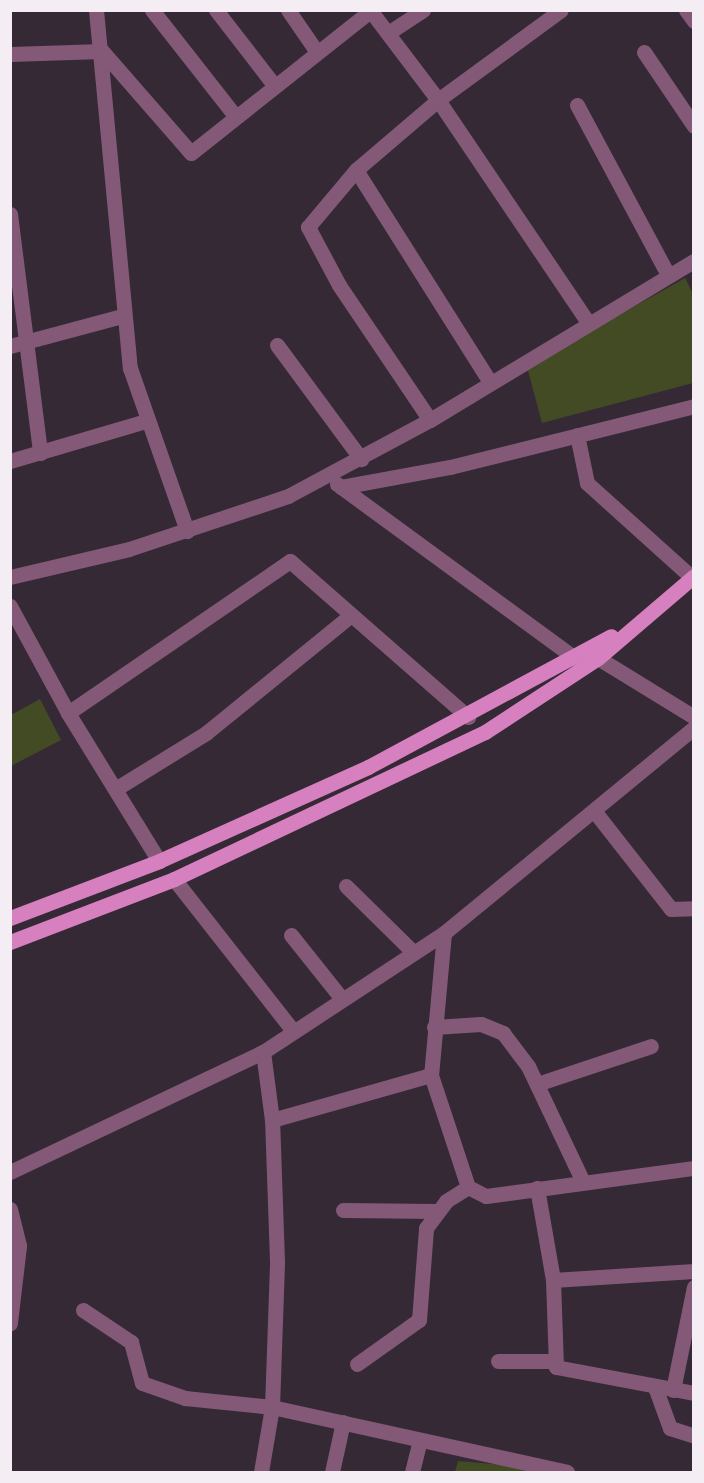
<!DOCTYPE html>
<html>
<head>
<meta charset="utf-8">
<style>
  body { margin:0 }
  #map { position:relative; width:704px; height:1483px; overflow:hidden; background:#342935; font-family:"Varela Round",sans-serif }
  div>[style] { position:absolute }
  .green>* { inset:0; background:#434b24 }
  .minor>* { height:15px; margin:-7.5px; padding:0 7.5px; transform-origin:7.5px; border-radius:7.5px; background:#835977 }
  .major>* { height:15px; margin:-7.5px; padding:0 7.5px; transform-origin:7.5px; border-radius:7.5px; background:#d780c0 }
  span { translate:-50% -50%; white-space:nowrap; text-align:center; line-height:1.15; -webkit-text-stroke:6px #191419; paint-order:stroke }
  .frame { position:absolute; inset:0; border:12px solid #f4edf4; pointer-events:none }
</style>
</head>
<body>
<div id="map">
  <div class="green">
    <i style="clip-path:polygon(685px 278px,693px 294px,693px 383px,542px 423px,527px 367px)"></i>
    <i style="clip-path:polygon(40px 699px,61px 740px,11px 766px,11px 715px)"></i>
    <i style="clip-path:polygon(458px 1461px,505px 1465px,540px 1472px,455px 1472px)"></i>
  </div>
  <div class="minor">
    <i style="left:96px;top:10px;width:360px;rotate:84.6deg"></i>
    <i style="left:130px;top:368px;width:173px;rotate:70.7deg"></i>
    <i style="left:152px;top:10px;width:135px;rotate:51.9deg"></i>
    <i style="left:216px;top:10px;width:95px;rotate:52.3deg"></i>
    <i style="left:288px;top:10px;width:51px;rotate:55.4deg"></i>
    <i style="left:370px;top:10px;width:113px;rotate:52.9deg"></i>
    <i style="left:438px;top:100px;width:267px;rotate:56deg"></i>
    <i style="left:686px;top:10px;width:14px;rotate:54deg"></i>
    <i style="left:388px;top:33px;width:42px;rotate:-33.3deg"></i>
    <i style="left:644px;top:52px;width:89px;rotate:56deg"></i>
    <i style="left:10px;top:54px;width:92px;rotate:-1.9deg"></i>
    <i style="left:102px;top:51px;width:135px;rotate:48.9deg"></i>
    <i style="left:191px;top:153px;width:228px;rotate:-38.4deg"></i>
    <i style="left:577px;top:105px;width:193px;rotate:61.8deg"></i>
    <i style="left:356px;top:170px;width:251px;rotate:57.7deg"></i>
    <i style="left:10px;top:214px;width:241px;rotate:82.8deg"></i>
    <i style="left:277px;top:345px;width:142px;rotate:53.6deg"></i>
    <i style="left:10px;top:346px;width:116px;rotate:-15deg"></i>
    <i style="left:430px;top:420px;width:163px;rotate:-124deg"></i>
    <i style="left:339px;top:285px;width:66px;rotate:-118.1deg"></i>
    <i style="left:308px;top:227px;width:75px;rotate:-49.9deg"></i>
    <i style="left:356px;top:170px;width:108px;rotate:-40.5deg"></i>
    <i style="left:438px;top:100px;width:152px;rotate:-36.2deg"></i>
    <i style="left:577px;top:435px;width:49px;rotate:78.2deg"></i>
    <i style="left:587px;top:483px;width:135px;rotate:42deg"></i>
    <i style="left:10px;top:461px;width:142px;rotate:-16.4deg"></i>
    <i style="left:337px;top:484px;width:296px;rotate:36.2deg"></i>
    <i style="left:341px;top:487px;width:111px;rotate:-10.4deg"></i>
    <i style="left:450px;top:467px;width:252px;rotate:-14deg"></i>
    <i style="left:10px;top:577px;width:122px;rotate:-13.2deg"></i>
    <i style="left:129px;top:549px;width:168px;rotate:-18.4deg"></i>
    <i style="left:288px;top:496px;width:161px;rotate:-28.2deg"></i>
    <i style="left:430px;top:420px;width:308px;rotate:-31.1deg"></i>
    <i style="left:10px;top:606px;width:122px;rotate:61.5deg"></i>
    <i style="left:68px;top:713px;width:174px;rotate:58.4deg"></i>
    <i style="left:598px;top:658px;width:113px;rotate:31.6deg"></i>
    <i style="left:68px;top:713px;width:269px;rotate:-34.4deg"></i>
    <i style="left:290px;top:561px;width:237px;rotate:41.2deg"></i>
    <i style="left:117px;top:788px;width:105px;rotate:-31.7deg"></i>
    <i style="left:206px;top:733px;width:186px;rotate:-39.1deg"></i>
    <i style="left:595px;top:812px;width:123px;rotate:51.9deg"></i>
    <i style="left:671px;top:909px;width:23px;rotate:-2deg"></i>
    <i style="left:174px;top:879px;width:193px;rotate:51.9deg"></i>
    <i style="left:346px;top:886px;width:95px;rotate:44.6deg"></i>
    <i style="left:444px;top:933px;width:143px;rotate:95.2deg"></i>
    <i style="left:431px;top:1075px;width:118px;rotate:71.7deg"></i>
    <i style="left:468px;top:1187px;width:20px;rotate:27deg"></i>
    <i style="left:486px;top:1196px;width:210px;rotate:-7.7deg"></i>
    <i style="left:291px;top:935px;width:82px;rotate:51.4deg"></i>
    <i style="left:434px;top:1027px;width:47px;rotate:-3.7deg"></i>
    <i style="left:481px;top:1024px;width:24px;rotate:22deg"></i>
    <i style="left:503px;top:1033px;width:41px;rotate:52.9deg"></i>
    <i style="left:528px;top:1066px;width:128px;rotate:64.6deg"></i>
    <i style="left:537px;top:1084px;width:120px;rotate:-18.4deg"></i>
    <i style="left:272px;top:1120px;width:165px;rotate:-15.8deg"></i>
    <i style="left:10px;top:1172px;width:280px;rotate:-25.4deg"></i>
    <i style="left:263px;top:1052px;width:217px;rotate:-33.3deg"></i>
    <i style="left:444px;top:933px;width:323px;rotate:-39.4deg"></i>
    <i style="left:537px;top:1188px;width:93px;rotate:80.1deg"></i>
    <i style="left:553px;top:1280px;width:87px;rotate:88deg"></i>
    <i style="left:556px;top:1367px;width:140px;rotate:10.7deg"></i>
    <i style="left:10px;top:1209px;width:38px;rotate:76deg"></i>
    <i style="left:19px;top:1246px;width:78px;rotate:96.7deg"></i>
    <i style="left:343px;top:1210px;width:93px;rotate:0.6deg"></i>
    <i style="left:553px;top:1280px;width:141px;rotate:-3.7deg"></i>
    <i style="left:83px;top:1310px;width:58px;rotate:33.7deg"></i>
    <i style="left:131px;top:1342px;width:42px;rotate:75deg"></i>
    <i style="left:142px;top:1383px;width:46px;rotate:19.2deg"></i>
    <i style="left:185px;top:1398px;width:87px;rotate:5.9deg"></i>
    <i style="left:272px;top:1407px;width:302px;rotate:12.4deg"></i>
    <i style="left:498px;top:1361px;width:56px"></i>
    <i style="left:357px;top:1364px;width:76px;rotate:-35.4deg"></i>
    <i style="left:419px;top:1320px;width:92px;rotate:-85.6deg"></i>
    <i style="left:426px;top:1228px;width:34px;rotate:-53deg"></i>
    <i style="left:446px;top:1201px;width:26px;rotate:-32deg"></i>
    <i style="left:655px;top:1387px;width:44px;rotate:69.9deg"></i>
    <i style="left:670px;top:1428px;width:25px;rotate:18deg"></i>
    <i style="left:673px;top:1390px;width:105px;rotate:-78.5deg"></i>
    <i style="left:261px;top:1472px;width:66px;rotate:-80.4deg"></i>
    <i style="left:272px;top:1407px;width:146px;rotate:-88deg"></i>
    <i style="left:277px;top:1261px;width:141px;rotate:-92deg"></i>
    <i style="left:272px;top:1120px;width:69px;rotate:-97.5deg"></i>
    <i style="left:332px;top:1472px;width:51px;rotate:-77.6deg"></i>
    <i style="left:412px;top:1472px;width:33px;rotate:-76deg"></i>
  </div>
  <div class="major">
    <i style="left:10px;top:918px;width:160px;rotate:-20.9deg"></i>
    <i style="left:159px;top:861px;width:229px;rotate:-24.2deg"></i>
    <i style="left:368px;top:767px;width:276px;rotate:-28.3deg"></i>
    <i style="left:10px;top:942px;width:176px;rotate:-21deg"></i>
    <i style="left:174px;top:879px;width:344px;rotate:-25.3deg"></i>
    <i style="left:485px;top:732px;width:135px;rotate:-33.2deg"></i>
    <i style="left:598px;top:658px;width:126px;rotate:-40.5deg"></i>
  </div>
  <div class="frame"></div>
</div>
</body>
</html>
